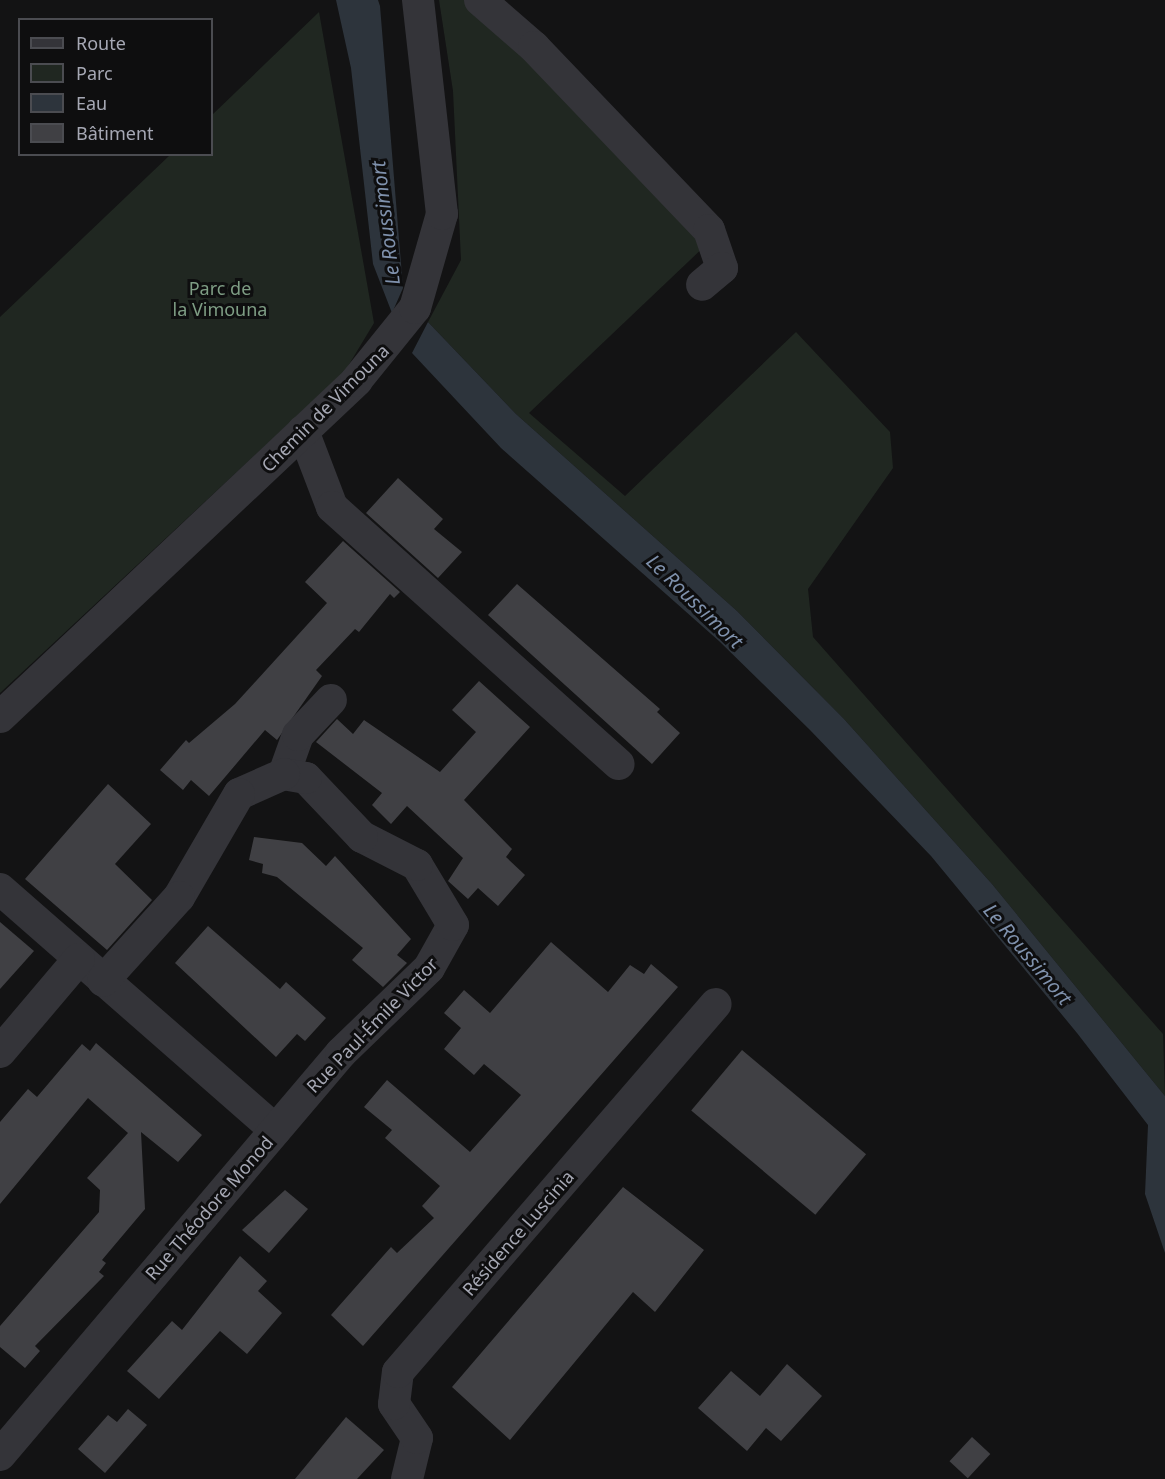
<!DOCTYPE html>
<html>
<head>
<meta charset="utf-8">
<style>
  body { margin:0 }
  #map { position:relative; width:1165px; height:1479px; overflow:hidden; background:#131314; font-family:"Noto Sans",sans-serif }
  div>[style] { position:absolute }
  .green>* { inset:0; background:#202721 }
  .water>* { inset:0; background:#2d343c }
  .building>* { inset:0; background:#404044; transform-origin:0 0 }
  .minor>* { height:32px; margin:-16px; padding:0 16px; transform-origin:16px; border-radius:16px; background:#343439 }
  span { translate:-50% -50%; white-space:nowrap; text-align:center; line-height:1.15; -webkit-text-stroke:6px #0e0e0f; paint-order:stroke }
  .park-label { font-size:18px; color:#7e9d84 }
  .street-label { font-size:18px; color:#a6a8b4 }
  .water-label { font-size:20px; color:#7f91ac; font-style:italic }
  .legend { position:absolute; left:18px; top:18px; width:195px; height:138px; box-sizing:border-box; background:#0e0e0f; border:2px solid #4b4c51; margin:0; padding:8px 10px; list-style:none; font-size:18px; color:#a6a8b4 }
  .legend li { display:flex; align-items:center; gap:12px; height:30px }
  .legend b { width:30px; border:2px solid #4b4c51 }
</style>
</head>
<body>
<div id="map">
  <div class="green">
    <i style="clip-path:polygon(439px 0,470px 0,708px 243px,529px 413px,625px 496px,796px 332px,890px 432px,893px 468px,808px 589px,813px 637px,1163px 1034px,1165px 1096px,992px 884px,844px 719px,737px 611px,516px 414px,428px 322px,461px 260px,453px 91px)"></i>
    <i style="clip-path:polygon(319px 12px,374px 323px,345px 371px,0 693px,0 317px,170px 155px,212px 154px,212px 115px)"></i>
  </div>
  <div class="water">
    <i style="clip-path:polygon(336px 0,378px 0,380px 6px,403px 288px,392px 313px,373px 264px,351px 68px)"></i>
    <i style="clip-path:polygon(428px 322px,516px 414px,737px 611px,844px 719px,992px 884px,1165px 1096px,1165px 1253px,1145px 1194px,1148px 1125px,1077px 1033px,931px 856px,810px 730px,719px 641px,501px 448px,412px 353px)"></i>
  </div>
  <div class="building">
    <i style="clip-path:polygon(398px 478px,443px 519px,434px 529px,462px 552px,438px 578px,366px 513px)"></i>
    <i style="clip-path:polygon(343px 541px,400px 592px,394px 598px,390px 594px,359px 632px,355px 629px,316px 670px,322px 676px,277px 740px,265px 730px,209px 796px,191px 780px,183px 790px,160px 770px,186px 740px,189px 743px,235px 704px,327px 603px,305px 582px)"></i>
    <i style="clip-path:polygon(517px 584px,660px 709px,657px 712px,680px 733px,652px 764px,488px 615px)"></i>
    <i style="clip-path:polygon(479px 681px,530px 727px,464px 800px,512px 849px,506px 857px,525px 875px,498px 906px,478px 888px,468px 899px,448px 881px,463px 858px,407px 806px,391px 824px,372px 805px,382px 793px,316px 742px,337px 719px,353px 734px,364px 720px,440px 772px,476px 732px,452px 710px)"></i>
    <i style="clip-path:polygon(108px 784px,151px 824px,115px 864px,152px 900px,107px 950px,25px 879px)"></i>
    <i style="clip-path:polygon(254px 837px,302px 843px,326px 866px,335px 856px,411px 939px,397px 955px,407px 963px,383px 987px,352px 960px,363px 948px,277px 877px,262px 873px,263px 864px,249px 860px)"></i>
    <i style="clip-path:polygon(0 922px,34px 951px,0 989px)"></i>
    <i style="clip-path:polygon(208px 926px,280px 989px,286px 982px,326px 1018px,305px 1041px,297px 1034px,276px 1057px,175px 963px)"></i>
    <i style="clip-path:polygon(551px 942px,608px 992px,630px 965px,644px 974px,651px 964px,678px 987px,363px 1346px,331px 1315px,391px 1247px,397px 1253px,434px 1218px,422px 1206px,440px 1186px,385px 1138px,392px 1130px,364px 1107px,387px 1080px,470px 1152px,521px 1095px,484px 1064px,474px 1075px,444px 1049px,461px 1028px,444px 1013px,464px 990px,490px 1013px)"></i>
    <i style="clip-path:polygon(96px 1043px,202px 1135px,178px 1162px,141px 1132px,145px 1209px,102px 1260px,106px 1263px,99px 1272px,104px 1276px,35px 1346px,40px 1351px,25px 1368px,0 1347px,0 1326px,99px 1212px,100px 1190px,87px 1178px,128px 1133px,88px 1098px,0 1204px,0 1122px,28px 1089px,37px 1097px,82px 1044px,90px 1051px)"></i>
    <i style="left:742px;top:1050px;width:162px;height:79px;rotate:40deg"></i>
    <i style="clip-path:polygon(623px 1187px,704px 1250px,655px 1312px,633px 1292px,510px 1440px,452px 1387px)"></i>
    <i style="clip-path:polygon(285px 1190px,308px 1209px,269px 1253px,242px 1230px)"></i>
    <i style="clip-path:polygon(240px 1256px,267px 1281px,258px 1291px,282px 1313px,247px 1354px,220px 1331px,159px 1399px,127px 1371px,172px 1321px,182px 1330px)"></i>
    <i style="clip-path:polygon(787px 1364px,822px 1396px,781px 1441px,766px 1428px,747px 1451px,698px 1408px,731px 1371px,760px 1396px)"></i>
    <i style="clip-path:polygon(128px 1409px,147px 1425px,105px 1473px,78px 1449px,108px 1415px,117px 1422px)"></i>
    <i style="clip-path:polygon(346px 1417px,384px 1450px,357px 1479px,295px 1479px)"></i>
    <i style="left:972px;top:1437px;width:25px;height:33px;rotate:43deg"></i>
  </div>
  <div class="minor">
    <i style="left:480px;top:0;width:72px;rotate:41deg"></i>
    <i style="left:534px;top:47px;width:253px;rotate:46.3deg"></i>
    <i style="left:709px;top:230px;width:40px;rotate:71.1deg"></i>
    <i style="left:722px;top:268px;width:26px;rotate:140deg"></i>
    <i style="left:303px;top:431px;width:81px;rotate:69.1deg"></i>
    <i style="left:332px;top:507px;width:385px;rotate:41.9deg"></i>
    <i style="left:0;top:717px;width:490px;rotate:-43.3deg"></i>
    <i style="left:356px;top:381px;width:94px;rotate:-51.1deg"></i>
    <i style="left:415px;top:308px;width:98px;rotate:-74deg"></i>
    <i style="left:442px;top:214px;width:215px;rotate:-96.4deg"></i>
    <i style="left:284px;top:774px;width:41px;rotate:-70.3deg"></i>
    <i style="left:298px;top:735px;width:48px;rotate:-46.7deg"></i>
    <i style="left:0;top:889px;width:366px;rotate:41.2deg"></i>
    <i style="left:0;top:1052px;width:122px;rotate:-49.7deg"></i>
    <i style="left:0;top:1455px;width:527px;rotate:-49.69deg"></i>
    <i style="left:341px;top:1053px;width:122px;rotate:-44deg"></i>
    <i style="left:429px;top:968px;width:49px;rotate:-60.8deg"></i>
    <i style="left:453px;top:925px;width:70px;rotate:-121deg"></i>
    <i style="left:417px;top:865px;width:62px;rotate:-153deg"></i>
    <i style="left:362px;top:837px;width:81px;rotate:-133.5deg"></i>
    <i style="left:306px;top:778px;width:22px;rotate:-170deg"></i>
    <i style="left:284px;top:774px;width:49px;rotate:156deg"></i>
    <i style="left:239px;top:794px;width:119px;rotate:120.2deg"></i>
    <i style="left:179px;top:897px;width:113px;rotate:132.1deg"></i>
    <i style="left:407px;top:1479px;width:42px;rotate:-76.3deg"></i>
    <i style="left:417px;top:1438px;width:41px;rotate:-124.1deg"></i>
    <i style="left:394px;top:1404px;width:32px;rotate:-83deg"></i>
    <i style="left:398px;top:1372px;width:486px;rotate:-49.2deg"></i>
  </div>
  <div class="park-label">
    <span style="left:220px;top:299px">Parc de<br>la Vimouna</span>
  </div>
  <div class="street-label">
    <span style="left:325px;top:408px;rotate:-45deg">Chemin de Vimouna</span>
    <span style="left:372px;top:1025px;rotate:-46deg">Rue Paul-Émile Victor</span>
    <span style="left:209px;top:1208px;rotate:-49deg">Rue Théodore Monod</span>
    <span style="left:518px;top:1233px;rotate:-49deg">Résidence Luscinia</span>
  </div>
  <div class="water-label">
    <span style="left:385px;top:223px;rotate:-97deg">Le Roussimort</span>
    <span style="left:695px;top:601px;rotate:44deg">Le Roussimort</span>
    <span style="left:1028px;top:954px;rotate:50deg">Le Roussimort</span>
  </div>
  <ul class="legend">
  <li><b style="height:8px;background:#343439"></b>Route</li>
  <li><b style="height:16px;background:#202721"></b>Parc</li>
  <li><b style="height:16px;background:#2d343c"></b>Eau</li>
  <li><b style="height:16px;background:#404044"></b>Bâtiment</li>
  </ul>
</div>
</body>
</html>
